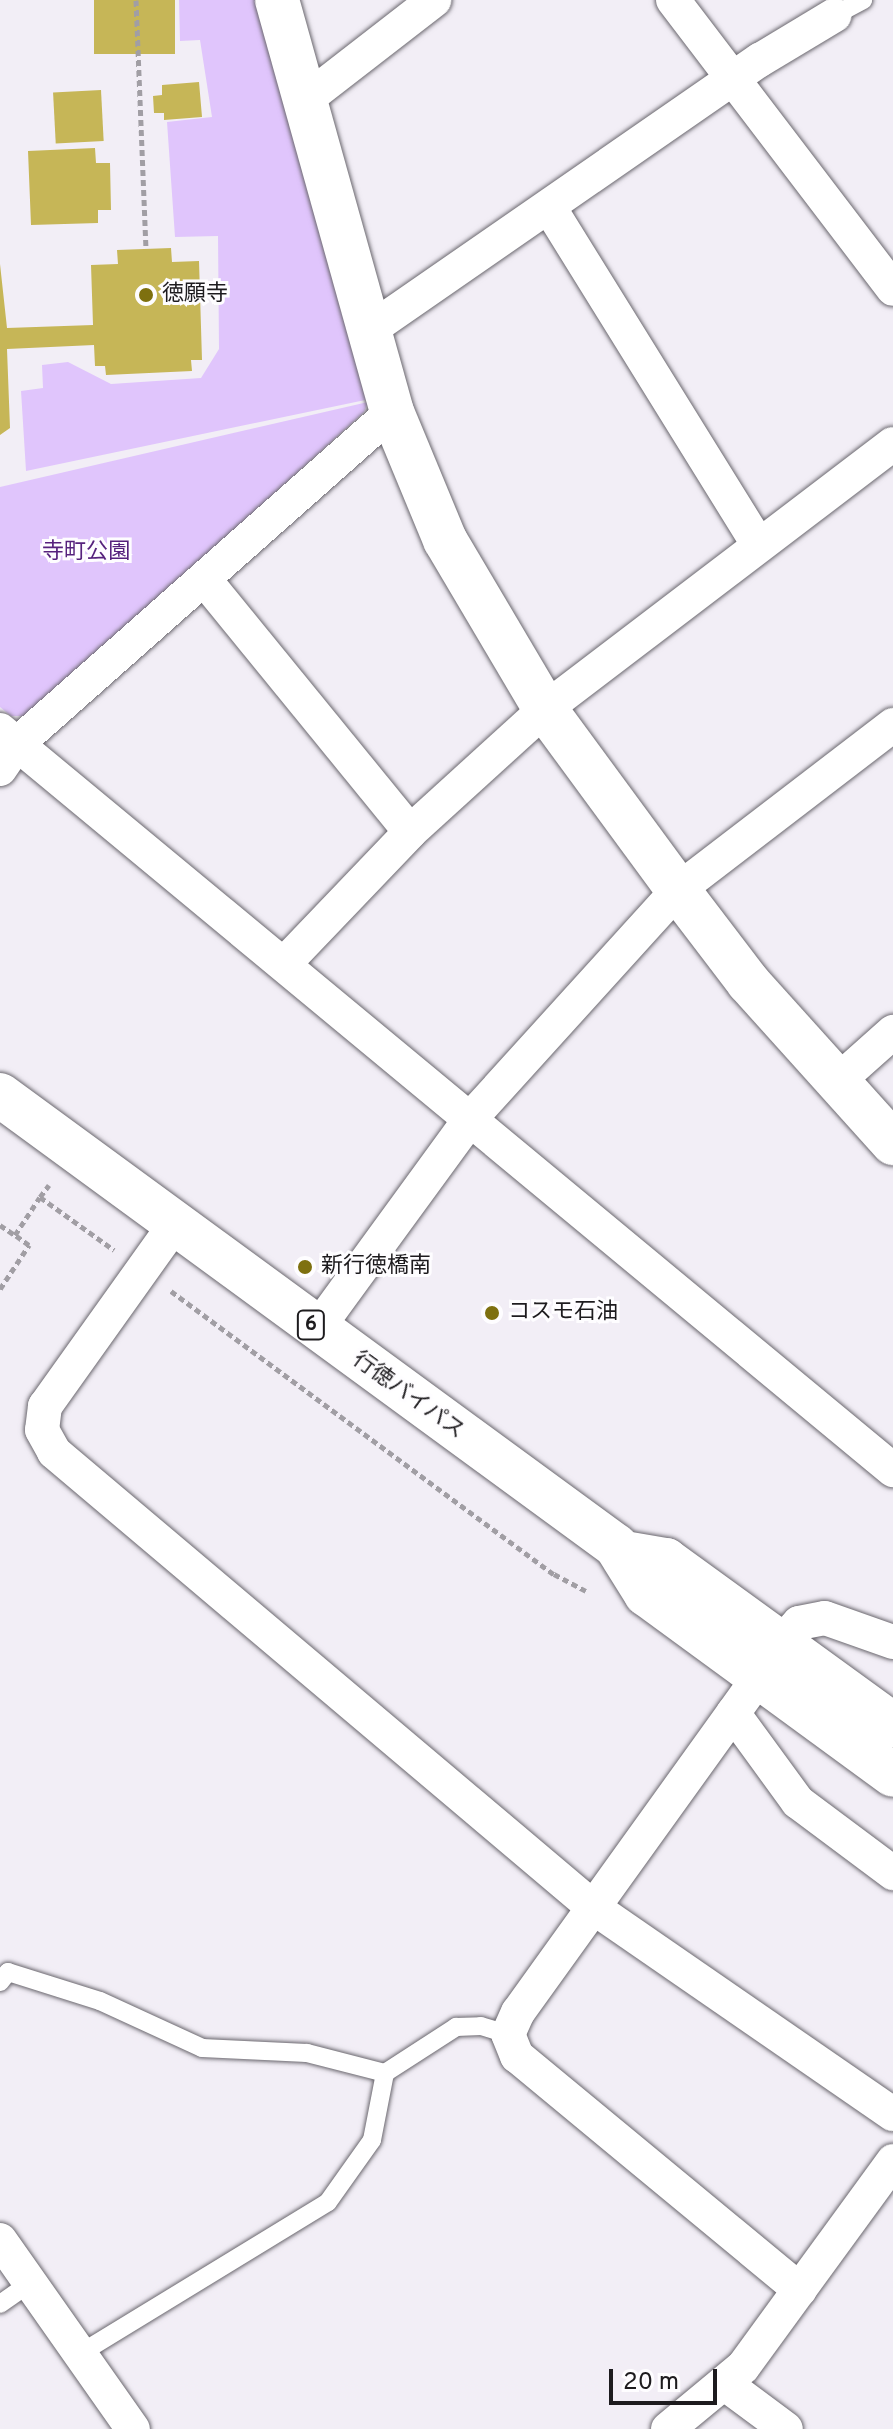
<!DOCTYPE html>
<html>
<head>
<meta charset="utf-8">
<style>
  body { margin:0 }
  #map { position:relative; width:893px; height:2429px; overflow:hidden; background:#f2eef6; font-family:Overpass,"Noto Sans JP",sans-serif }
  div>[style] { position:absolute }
  .green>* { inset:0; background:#e0c5fc }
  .building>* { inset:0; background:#c6b657; transform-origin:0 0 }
  .path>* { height:5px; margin-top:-2.5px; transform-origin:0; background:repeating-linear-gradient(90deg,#a19ea4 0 6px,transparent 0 10px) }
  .roads { filter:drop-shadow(0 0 2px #6a676e) drop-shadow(0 0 2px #6a676e) }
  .service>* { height:18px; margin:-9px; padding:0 9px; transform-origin:9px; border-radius:9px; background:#fff }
  .minor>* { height:34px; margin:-17px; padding:0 17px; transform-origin:17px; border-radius:17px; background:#fff }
  .tertiary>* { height:44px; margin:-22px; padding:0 22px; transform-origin:22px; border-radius:22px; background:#fff }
  .primary>* { height:44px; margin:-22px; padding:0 22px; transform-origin:22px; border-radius:22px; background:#fff }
  .dots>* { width:22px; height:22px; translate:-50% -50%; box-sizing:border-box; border:4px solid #fefdff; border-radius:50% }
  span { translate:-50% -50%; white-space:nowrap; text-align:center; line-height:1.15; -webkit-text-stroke:6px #fefdff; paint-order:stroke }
  .shield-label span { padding:2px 6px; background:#fefdff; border:2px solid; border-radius:6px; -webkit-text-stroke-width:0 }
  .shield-label { font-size:20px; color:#1d1b1e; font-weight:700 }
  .poi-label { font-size:22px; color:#1d1b1e }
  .left { translate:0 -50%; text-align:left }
  .park-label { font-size:22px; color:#56227d }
  .street-label { font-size:22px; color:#1d1b1e }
  .scale { position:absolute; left:609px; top:2369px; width:108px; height:36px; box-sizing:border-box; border:4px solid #1d1b1e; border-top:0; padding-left:10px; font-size:24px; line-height:28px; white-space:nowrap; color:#1d1b1e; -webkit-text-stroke:6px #fefdff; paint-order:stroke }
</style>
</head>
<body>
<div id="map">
  <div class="green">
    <i style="clip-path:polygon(179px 0,257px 0,370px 399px,26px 471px,21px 391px,43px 388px,42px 365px,68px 362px,111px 384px,201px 378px,219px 349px,218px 236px,175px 237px,167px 122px,212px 117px,200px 40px,180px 41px)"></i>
    <i style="clip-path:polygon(368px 402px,364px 412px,29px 716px,11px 716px,0 707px,0 487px)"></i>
  </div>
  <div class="building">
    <i style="left:94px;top:0;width:81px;height:54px"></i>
    <i style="clip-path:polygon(199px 82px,202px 117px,164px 120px,164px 113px,154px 113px,153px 96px,162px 95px,162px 85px)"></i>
    <i style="left:101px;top:90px;width:51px;height:48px;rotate:87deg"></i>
    <i style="clip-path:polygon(95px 148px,96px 163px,110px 163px,111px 210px,98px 210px,98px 223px,31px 225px,28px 151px)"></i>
    <i style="clip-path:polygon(171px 248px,172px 262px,199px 261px,202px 360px,191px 360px,192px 371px,106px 375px,105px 366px,95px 366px,94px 345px,7px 349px,10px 428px,0 435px,0 264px,7px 328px,93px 325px,91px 265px,118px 264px,117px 250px)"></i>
  </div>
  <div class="path">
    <i style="left:136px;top:0;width:249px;rotate:87.7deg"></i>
    <i style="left:40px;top:1197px;width:15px;rotate:-53deg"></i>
    <i style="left:0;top:1225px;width:18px;rotate:34deg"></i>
    <i style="left:15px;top:1235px;width:45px;rotate:-56.7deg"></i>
    <i style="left:40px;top:1197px;width:91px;rotate:35.6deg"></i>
    <i style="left:0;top:1289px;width:53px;rotate:-56.6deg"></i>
    <i style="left:29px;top:1245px;width:17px;rotate:-144deg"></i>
    <i style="left:171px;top:1291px;width:476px;rotate:36.5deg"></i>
    <i style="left:554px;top:1574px;width:36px;rotate:28deg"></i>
  </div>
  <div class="roads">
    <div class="service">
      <i style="left:835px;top:15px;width:32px;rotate:-28deg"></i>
      <i style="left:0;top:1982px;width:13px;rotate:-51deg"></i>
      <i style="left:8px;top:1972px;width:96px;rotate:17.5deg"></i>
      <i style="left:100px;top:2001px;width:112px;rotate:24.7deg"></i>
      <i style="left:202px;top:2048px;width:105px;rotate:2.7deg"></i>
      <i style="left:307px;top:2053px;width:81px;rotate:14.4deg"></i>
      <i style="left:0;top:2304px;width:37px;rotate:-35deg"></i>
      <i style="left:81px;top:2353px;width:289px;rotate:-31.4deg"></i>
      <i style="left:328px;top:2202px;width:76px;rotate:-54.6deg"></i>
      <i style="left:372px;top:2140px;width:68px;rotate:-79deg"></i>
      <i style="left:385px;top:2073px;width:85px;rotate:-32.9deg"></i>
      <i style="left:456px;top:2027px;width:25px;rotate:-2deg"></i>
      <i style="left:481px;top:2026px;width:28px;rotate:17deg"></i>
    </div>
    <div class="minor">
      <i style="left:673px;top:0;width:363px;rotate:52.7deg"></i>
      <i style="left:304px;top:101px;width:165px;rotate:-37.8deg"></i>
      <i style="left:549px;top:207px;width:395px;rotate:58.2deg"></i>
      <i style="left:368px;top:331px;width:477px;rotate:-34.7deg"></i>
      <i style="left:760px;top:60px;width:87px;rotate:-31deg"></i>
      <i style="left:204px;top:579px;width:326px;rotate:50.8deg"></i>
      <i style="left:0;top:730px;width:1160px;rotate:39.65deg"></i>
      <i style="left:0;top:769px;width:30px;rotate:-56deg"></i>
      <i style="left:17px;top:744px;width:501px;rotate:-41.52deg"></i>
      <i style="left:285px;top:963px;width:181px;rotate:-46.3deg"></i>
      <i style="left:410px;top:832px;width:183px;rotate:-42.3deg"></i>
      <i style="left:545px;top:709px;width:437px;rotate:-37.3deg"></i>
      <i style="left:838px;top:1081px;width:74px;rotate:-41.7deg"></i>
      <i style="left:175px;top:1224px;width:224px;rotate:125.5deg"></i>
      <i style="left:45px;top:1406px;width:24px;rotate:97deg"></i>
      <i style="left:42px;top:1430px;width:25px;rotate:61deg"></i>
      <i style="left:54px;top:1452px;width:707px;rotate:40.18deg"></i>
      <i style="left:594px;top:1908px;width:363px;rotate:34.6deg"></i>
      <i style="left:317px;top:1329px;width:261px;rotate:-53.9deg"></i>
      <i style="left:471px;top:1118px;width:308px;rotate:-47.8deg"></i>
      <i style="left:678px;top:890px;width:271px;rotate:-37.5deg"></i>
      <i style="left:781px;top:1643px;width:27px;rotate:-48deg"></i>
      <i style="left:799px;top:1623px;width:26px;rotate:-11deg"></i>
      <i style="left:825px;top:1618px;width:72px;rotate:19.4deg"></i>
      <i style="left:759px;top:1677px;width:413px;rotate:125.7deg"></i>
      <i style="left:518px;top:2012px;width:24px;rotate:114deg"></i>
      <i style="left:508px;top:2034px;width:24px;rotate:68deg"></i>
      <i style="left:517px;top:2056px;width:367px;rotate:39.6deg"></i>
      <i style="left:733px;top:1713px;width:110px;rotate:53.9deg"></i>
      <i style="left:798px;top:1802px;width:119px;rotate:36.8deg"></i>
      <i style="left:0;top:2240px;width:231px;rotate:54.9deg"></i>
      <i style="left:724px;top:2383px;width:77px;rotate:36.6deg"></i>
      <i style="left:668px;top:2429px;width:97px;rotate:-39.6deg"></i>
      <i style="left:743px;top:2367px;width:255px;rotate:-53.9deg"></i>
    </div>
    <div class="tertiary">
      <i style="left:277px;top:0;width:428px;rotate:74.4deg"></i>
      <i style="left:392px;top:412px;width:139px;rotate:67.5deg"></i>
      <i style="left:445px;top:540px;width:196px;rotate:59.4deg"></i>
      <i style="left:545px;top:709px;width:225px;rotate:53.7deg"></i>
      <i style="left:678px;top:890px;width:116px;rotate:52.7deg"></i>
      <i style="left:748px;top:982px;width:217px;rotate:48deg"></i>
    </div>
    <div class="primary">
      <i style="left:0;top:1095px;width:763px;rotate:36.21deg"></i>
      <i style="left:616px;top:1546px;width:57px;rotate:58deg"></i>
      <i style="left:646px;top:1594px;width:306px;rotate:36.2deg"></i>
      <i style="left:624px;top:1553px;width:43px;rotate:9.5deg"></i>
      <i style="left:666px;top:1560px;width:281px;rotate:36deg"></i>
    </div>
  </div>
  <div class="dots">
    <i style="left:146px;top:295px;background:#7e700f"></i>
    <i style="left:305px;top:1267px;background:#7e700f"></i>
    <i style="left:492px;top:1313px;background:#7e700f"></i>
  </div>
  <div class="shield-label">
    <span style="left:311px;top:1325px">6</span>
  </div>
  <div class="poi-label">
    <span class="left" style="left:162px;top:295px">徳願寺</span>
    <span class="left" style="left:321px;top:1267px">新行徳橋南</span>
    <span class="left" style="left:508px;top:1313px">コスモ石油</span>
  </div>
  <div class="park-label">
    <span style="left:86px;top:553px">寺町公園</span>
  </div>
  <div class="street-label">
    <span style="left:408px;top:1396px;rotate:36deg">行徳バイパス</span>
  </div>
  <div class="scale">20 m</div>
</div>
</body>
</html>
